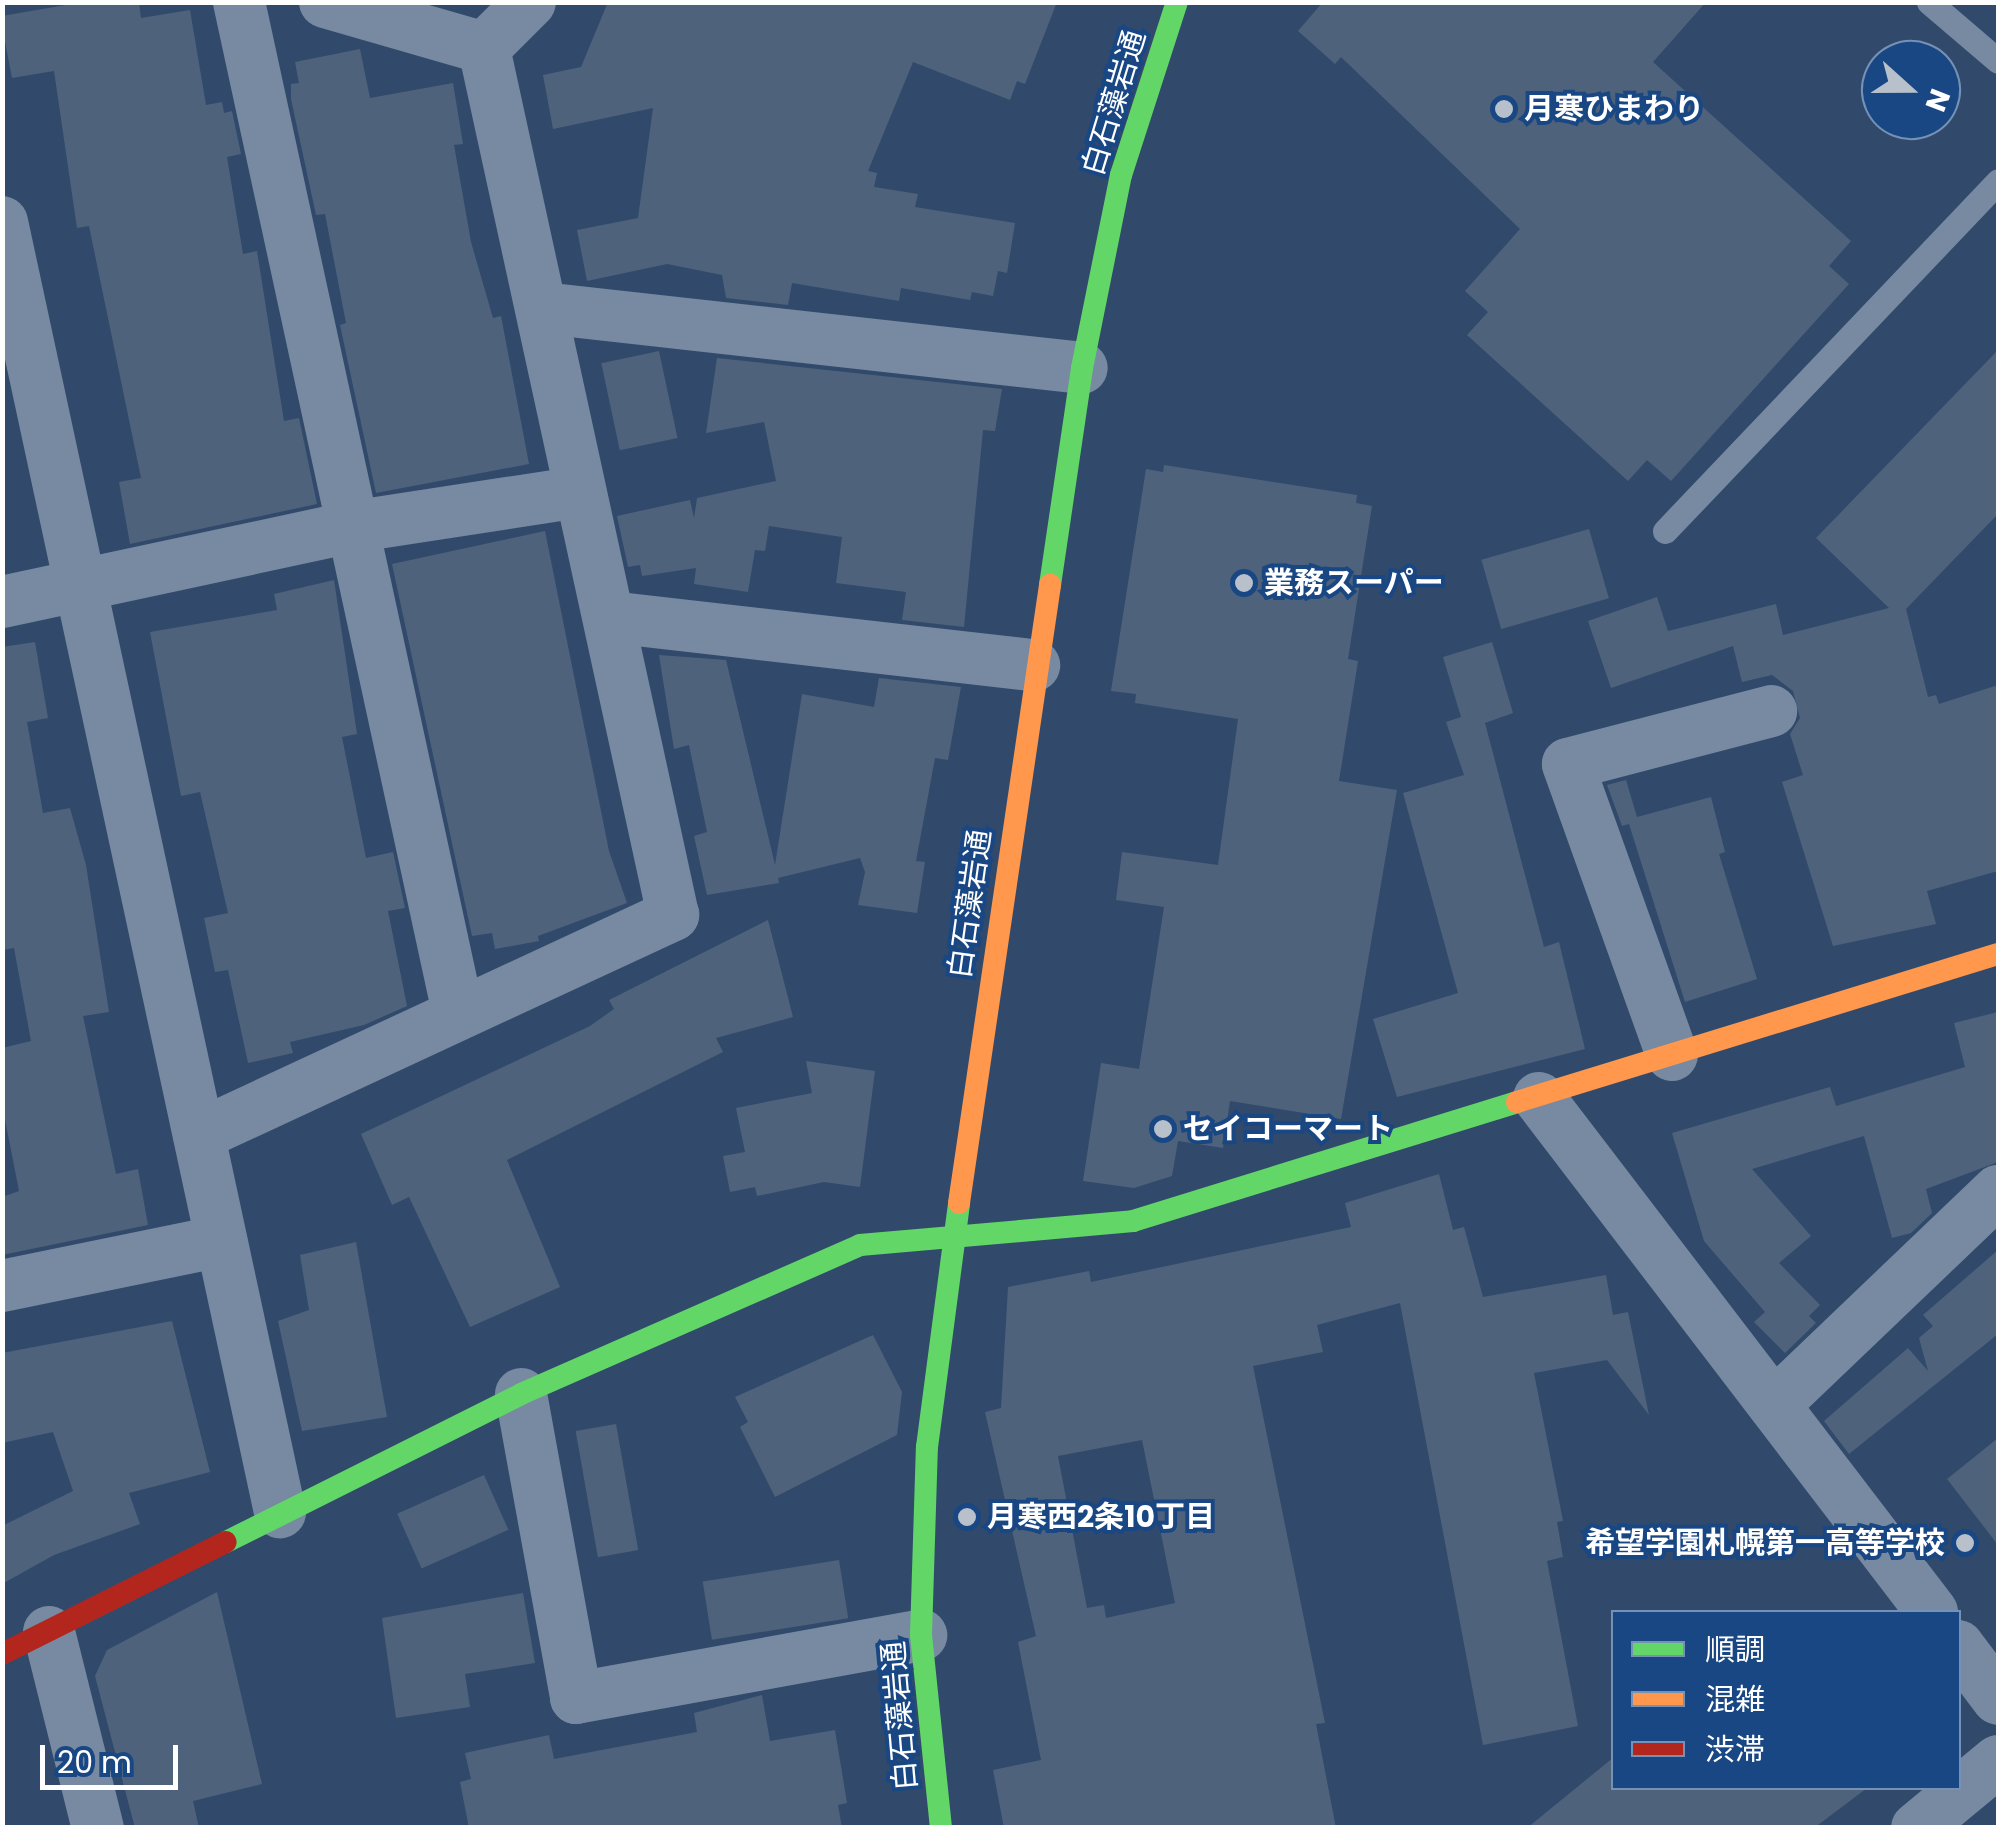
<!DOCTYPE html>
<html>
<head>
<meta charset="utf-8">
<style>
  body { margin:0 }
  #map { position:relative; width:2001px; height:1830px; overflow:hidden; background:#314a6b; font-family:Poppins,"Noto Sans JP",sans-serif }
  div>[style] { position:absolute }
  .building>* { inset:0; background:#4e627c; transform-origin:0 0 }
  .lane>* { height:25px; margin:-12.5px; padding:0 12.5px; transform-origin:12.5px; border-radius:12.5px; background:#778aa1 }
  .street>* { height:52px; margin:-26px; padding:0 26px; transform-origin:26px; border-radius:26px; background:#778aa1 }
  .fast>* { height:22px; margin:-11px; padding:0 11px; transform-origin:11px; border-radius:11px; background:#63d668 }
  .slow>* { height:22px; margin:-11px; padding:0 11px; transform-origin:11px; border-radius:11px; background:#ff974d }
  .jam>* { height:22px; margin:-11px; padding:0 11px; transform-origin:11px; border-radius:11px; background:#b3261e }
  .dots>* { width:28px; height:28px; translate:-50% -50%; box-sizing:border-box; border:5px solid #194783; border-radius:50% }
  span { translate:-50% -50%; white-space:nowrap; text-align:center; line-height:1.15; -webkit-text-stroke:8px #194783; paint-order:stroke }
  .street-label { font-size:30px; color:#fff }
  .poi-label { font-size:30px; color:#fff; font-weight:700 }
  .left { translate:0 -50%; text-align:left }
  .right { translate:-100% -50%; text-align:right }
  .frame { position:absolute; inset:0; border:5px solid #fff; pointer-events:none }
  .legend { position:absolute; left:1611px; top:1610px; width:350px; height:180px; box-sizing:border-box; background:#194783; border:2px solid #7591b5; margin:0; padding:12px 18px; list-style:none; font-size:30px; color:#fff }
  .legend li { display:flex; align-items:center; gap:20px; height:50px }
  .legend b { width:50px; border:2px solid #7591b5 }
  .north { position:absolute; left:1861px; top:40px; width:100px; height:100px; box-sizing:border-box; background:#194783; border:2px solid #7591b5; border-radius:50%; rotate:111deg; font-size:28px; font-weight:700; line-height:40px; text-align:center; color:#fff }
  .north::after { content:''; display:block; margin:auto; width:35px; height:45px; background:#b7c0cb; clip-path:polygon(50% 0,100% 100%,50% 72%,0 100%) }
  .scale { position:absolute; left:40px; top:1745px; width:138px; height:45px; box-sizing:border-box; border:5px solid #fff; border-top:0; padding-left:12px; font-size:30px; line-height:35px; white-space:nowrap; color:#fff; -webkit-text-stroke:8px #194783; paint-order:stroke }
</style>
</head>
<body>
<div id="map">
  <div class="building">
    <i style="clip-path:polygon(83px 2px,139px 2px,141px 18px,190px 10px,206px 105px,222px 102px,224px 113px,232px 111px,241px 154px,227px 157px,243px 254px,257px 251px,284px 421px,299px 418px,317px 504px,130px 544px,119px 482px,141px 478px,89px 226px,77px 228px,54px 71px,12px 78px,2px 26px,2px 16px)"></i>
    <i style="clip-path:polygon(608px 2px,1057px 2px,1025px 84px,1017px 81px,1010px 100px,913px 62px,868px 171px,877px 173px,874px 187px,918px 194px,915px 207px,1015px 223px,1007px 273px,998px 271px,993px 296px,972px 292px,970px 300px,901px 288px,899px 301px,792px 283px,788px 305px,726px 298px,722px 275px,667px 264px,587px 281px,577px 230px,638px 218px,653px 108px,553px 129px,543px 75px,581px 67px)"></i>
    <i style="clip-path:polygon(1323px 2px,1706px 2px,1653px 62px,1851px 241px,1829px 266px,1849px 284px,1671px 481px,1647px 460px,1628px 481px,1467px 335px,1488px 312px,1465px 291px,1520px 229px,1341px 57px,1335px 64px,1298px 31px)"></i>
    <i style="clip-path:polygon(360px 49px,370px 98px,453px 83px,463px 144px,454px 145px,471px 242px,493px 318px,501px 316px,529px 464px,376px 493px,340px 325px,346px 323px,325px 214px,316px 215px,291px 99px,291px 84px,299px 83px,295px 62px)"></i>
    <i style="clip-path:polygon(1998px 350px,1998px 514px,1906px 609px,1928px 697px,1936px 695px,1939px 704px,1998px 685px,1998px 871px,1927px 891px,1936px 924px,1833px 946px,1782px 782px,1803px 775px,1790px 734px,1800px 718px,1793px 691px,1772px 675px,1742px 682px,1733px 646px,1611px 688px,1588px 621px,1657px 597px,1668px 631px,1776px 604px,1783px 635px,1889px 608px,1816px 538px)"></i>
    <i style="left:659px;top:351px;width:89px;height:59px;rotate:78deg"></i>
    <i style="clip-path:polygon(717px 358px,1002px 389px,995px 431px,983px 430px,964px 627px,902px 620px,906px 592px,836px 583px,842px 537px,769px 526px,765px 551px,755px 550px,748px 592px,694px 584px,696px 568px,642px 576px,640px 565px,628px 567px,617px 516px,690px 500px,694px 518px,697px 498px,776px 481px,764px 422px,706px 433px)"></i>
    <i style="clip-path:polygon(1164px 465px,1357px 495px,1356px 503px,1372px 506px,1348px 659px,1358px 661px,1339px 781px,1397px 790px,1341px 1119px,1230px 1101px,1223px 1148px,1178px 1141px,1172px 1176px,1134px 1188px,1083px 1181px,1101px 1063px,1139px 1069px,1164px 907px,1116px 900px,1122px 852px,1218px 865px,1238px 719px,1135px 703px,1136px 694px,1111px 691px,1146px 469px,1163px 472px)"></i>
    <i style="left:1589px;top:529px;width:72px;height:112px;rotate:74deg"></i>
    <i style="clip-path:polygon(545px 531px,609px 851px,627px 903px,538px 936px,539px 941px,495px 949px,492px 933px,472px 936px,392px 564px)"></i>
    <i style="clip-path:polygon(334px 580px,357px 734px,342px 737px,366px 858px,393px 852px,405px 908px,388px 911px,407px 1006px,364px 1025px,290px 1042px,293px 1053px,248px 1063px,228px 970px,215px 972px,204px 918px,228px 913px,200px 792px,181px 796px,150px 632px,277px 610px,274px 594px)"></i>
    <i style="clip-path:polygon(35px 642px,48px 718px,27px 722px,43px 813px,70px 808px,86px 865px,109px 1012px,83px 1016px,116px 1174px,138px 1169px,148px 1225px,2px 1255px,2px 1197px,19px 1191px,2px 1104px,2px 1048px,31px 1041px,14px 948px,2px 950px,2px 647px)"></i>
    <i style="clip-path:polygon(1492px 642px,1513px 713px,1485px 723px,1544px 947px,1559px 942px,1585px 1049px,1397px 1097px,1373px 1019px,1458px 993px,1403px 793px,1464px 775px,1446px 722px,1461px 717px,1443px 657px)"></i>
    <i style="clip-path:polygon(659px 655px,726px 660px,775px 865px,802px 694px,874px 707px,879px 678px,961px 687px,948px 760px,935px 758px,916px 861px,925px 862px,917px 913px,858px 905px,865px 872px,860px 858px,778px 878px,779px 883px,707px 895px,694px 836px,707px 832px,689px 745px,674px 749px)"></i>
    <i style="clip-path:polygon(1626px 780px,1637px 817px,1711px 797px,1725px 852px,1719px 854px,1757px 979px,1685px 1002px,1629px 824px,1622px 826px,1607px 785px)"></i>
    <i style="clip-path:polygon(768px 920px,793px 1017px,716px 1038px,723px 1052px,507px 1160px,560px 1287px,470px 1327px,409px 1197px,392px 1205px,361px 1134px,590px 1026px,614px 1009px,609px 1000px)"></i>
    <i style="clip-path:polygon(1998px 1012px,1998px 1162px,1926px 1189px,1932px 1213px,1911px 1233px,1892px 1238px,1864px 1136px,1752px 1169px,1811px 1236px,1779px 1263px,1820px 1305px,1809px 1316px,1816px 1323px,1785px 1353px,1754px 1322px,1765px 1312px,1704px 1241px,1672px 1133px,1830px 1087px,1836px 1106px,1965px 1067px,1954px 1023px)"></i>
    <i style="clip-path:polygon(806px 1061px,875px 1071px,860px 1187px,824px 1182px,757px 1196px,755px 1187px,730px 1192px,723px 1156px,745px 1152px,736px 1108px,812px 1093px)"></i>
    <i style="clip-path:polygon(evenodd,1439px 1174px,1453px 1230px,1464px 1227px,1483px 1297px,1606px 1275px,1613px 1315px,1628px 1312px,1649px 1415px,1607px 1360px,1534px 1373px,1563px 1521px,1557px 1522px,1563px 1557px,1547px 1561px,1578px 1726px,1483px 1745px,1400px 1303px,1317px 1325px,1323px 1352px,1253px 1366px,1325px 1723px,1316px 1724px,1336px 1828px,1004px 1828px,993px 1770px,1041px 1760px,1018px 1642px,1036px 1636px,985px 1412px,1001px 1408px,1008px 1287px,1089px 1271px,1091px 1282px,1351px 1227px,1345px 1203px,1439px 1174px,1142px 1440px,1175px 1603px,1106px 1618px,1104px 1605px,1087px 1608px,1058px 1456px,1142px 1440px)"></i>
    <i style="clip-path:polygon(356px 1242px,387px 1417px,302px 1431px,278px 1321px,309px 1310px,300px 1255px)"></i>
    <i style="clip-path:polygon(1998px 1250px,1998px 1334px,1849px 1454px,1824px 1421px,1908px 1348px,1928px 1371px,1919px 1338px,1933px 1326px,1923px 1315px)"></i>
    <i style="clip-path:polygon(172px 1321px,210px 1472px,129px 1493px,140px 1524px,54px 1555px,2px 1584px,2px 1526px,73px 1491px,53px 1432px,2px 1443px,2px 1353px)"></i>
    <i style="clip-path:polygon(873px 1335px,902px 1392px,897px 1435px,775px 1497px,740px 1427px,748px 1422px,735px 1397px)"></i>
    <i style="left:616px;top:1424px;width:128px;height:41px;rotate:80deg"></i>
    <i style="clip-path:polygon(1998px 1438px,1998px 1545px,1947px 1479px)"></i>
    <i style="left:484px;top:1475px;width:60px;height:95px;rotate:66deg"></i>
    <i style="left:839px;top:1560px;width:59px;height:138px;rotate:81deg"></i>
    <i style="clip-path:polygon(217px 1592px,262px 1784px,193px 1801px,199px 1828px,135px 1828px,95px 1676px,107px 1650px)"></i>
    <i style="clip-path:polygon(523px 1593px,535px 1663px,465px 1674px,470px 1707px,396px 1718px,382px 1618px)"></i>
    <i style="clip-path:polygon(762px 1695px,770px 1741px,835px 1730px,847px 1803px,838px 1805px,842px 1828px,469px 1828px,460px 1782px,471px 1779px,465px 1753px,549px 1735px,554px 1759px,697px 1732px,694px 1713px)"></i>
    <i style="clip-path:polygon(1614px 1757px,1614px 1788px,1867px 1788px,1814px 1828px,1527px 1828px)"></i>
  </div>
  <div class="lane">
    <i style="left:1929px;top:2px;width:91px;rotate:40.5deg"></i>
    <i style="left:1665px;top:531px;width:483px;rotate:-46.4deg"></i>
  </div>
  <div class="street">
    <i style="left:239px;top:2px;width:1033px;rotate:77.77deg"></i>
    <i style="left:325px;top:2px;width:166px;rotate:16.1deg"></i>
    <i style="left:2px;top:222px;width:1320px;rotate:77.84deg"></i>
    <i style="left:543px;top:308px;width:542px;rotate:6.35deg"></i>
    <i style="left:2px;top:602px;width:357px;rotate:-12.1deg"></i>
    <i style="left:351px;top:527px;width:232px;rotate:-8.7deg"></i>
    <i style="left:610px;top:617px;width:427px;rotate:6.5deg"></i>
    <i style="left:1672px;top:1055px;width:309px;rotate:-109.7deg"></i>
    <i style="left:1568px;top:764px;width:210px;rotate:-14.6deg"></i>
    <i style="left:1539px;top:1098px;width:647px;rotate:52.6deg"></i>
    <i style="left:199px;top:1135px;width:523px;rotate:-24.9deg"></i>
    <i style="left:673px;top:915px;width:887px;rotate:-102.3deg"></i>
    <i style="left:484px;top:48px;width:65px;rotate:-45deg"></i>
    <i style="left:2px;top:1286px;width:224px;rotate:-11.6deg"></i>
    <i style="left:521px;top:1394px;width:309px;rotate:79.7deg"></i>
    <i style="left:576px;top:1698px;width:351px;rotate:-10.3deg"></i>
    <i style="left:1774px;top:1405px;width:310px;rotate:-43.7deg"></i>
    <i style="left:49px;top:1632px;width:202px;rotate:76deg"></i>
    <i style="left:1958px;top:1646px;width:66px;rotate:53deg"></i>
    <i style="left:1917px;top:1828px;width:105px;rotate:-39.6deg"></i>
  </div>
  <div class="fast">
    <i style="left:1050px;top:585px;width:219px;rotate:-81.6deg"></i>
    <i style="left:1082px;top:368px;width:197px;rotate:-78.6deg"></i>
    <i style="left:1121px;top:175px;width:182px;rotate:-72.1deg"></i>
    <i style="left:226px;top:1542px;width:330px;rotate:-26.6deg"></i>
    <i style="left:521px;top:1394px;width:370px;rotate:-23.7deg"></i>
    <i style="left:860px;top:1245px;width:274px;rotate:-5deg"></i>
    <i style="left:1133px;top:1221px;width:402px;rotate:-17.2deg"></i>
    <i style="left:941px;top:1828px;width:194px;rotate:-95.9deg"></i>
    <i style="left:921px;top:1635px;width:188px;rotate:-88.2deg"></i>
    <i style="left:927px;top:1447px;width:246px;rotate:-82.5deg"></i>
  </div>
  <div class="slow">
    <i style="left:1517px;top:1102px;width:503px;rotate:-17.1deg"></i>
    <i style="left:959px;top:1203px;width:625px;rotate:-81.62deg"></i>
  </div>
  <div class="jam">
    <i style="left:2px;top:1654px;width:250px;rotate:-26.6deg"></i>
  </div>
  <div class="dots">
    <i style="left:1504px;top:109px;background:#b7c0cb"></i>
    <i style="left:1244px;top:583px;background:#b7c0cb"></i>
    <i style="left:1163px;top:1129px;background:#b7c0cb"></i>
    <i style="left:967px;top:1517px;background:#b7c0cb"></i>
    <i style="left:1965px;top:1543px;background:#b7c0cb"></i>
  </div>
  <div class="street-label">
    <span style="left:1114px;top:103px;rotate:-73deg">白石藻岩通</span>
    <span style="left:970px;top:904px;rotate:-82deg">白石藻岩通</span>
    <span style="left:900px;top:1716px;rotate:-95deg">白石藻岩通</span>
  </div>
  <div class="poi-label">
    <span class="left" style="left:1524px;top:109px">月寒ひまわり</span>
    <span class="left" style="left:1264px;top:583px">業務スーパー</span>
    <span class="left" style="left:1183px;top:1129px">セイコーマート</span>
    <span class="left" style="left:987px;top:1517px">月寒西2条10丁目</span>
    <span class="right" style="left:1945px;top:1543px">希望学園札幌第一高等学校</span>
  </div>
  <div class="frame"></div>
  <ul class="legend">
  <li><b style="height:12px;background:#63d668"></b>順調</li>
  <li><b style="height:12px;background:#ff974d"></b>混雑</li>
  <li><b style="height:12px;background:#b3261e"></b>渋滞</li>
  </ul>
  <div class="north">N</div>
  <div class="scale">20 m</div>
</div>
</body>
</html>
